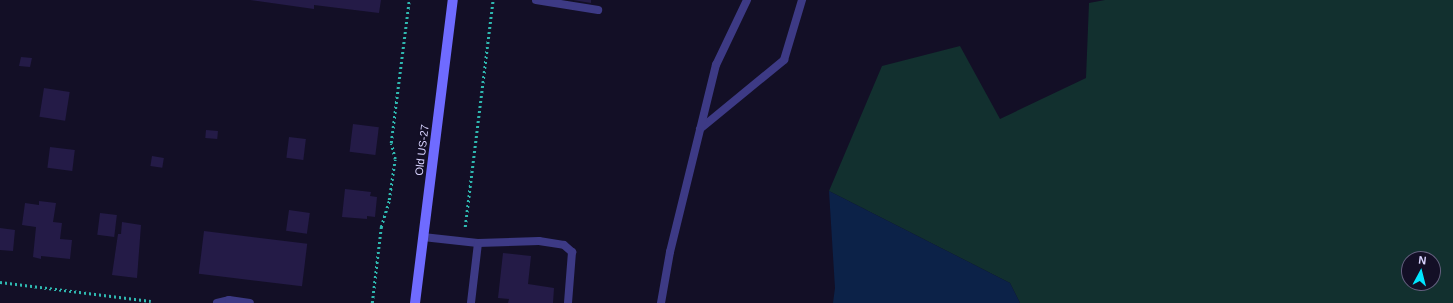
<!DOCTYPE html>
<html>
<head>
<meta charset="utf-8">
<style>
  body { margin:0 }
  #map { position:relative; width:1453px; height:303px; overflow:hidden; background:#130f26; font-family:Arial,sans-serif }
  div>[style] { position:absolute }
  .green>* { inset:0; background:#12302f }
  .water>* { inset:0; background:#0c2248 }
  .building>* { inset:0; background:#241b47; transform-origin:0 0 }
  .path>* { height:2.5px; margin-top:-1.25px; transform-origin:0; background:repeating-linear-gradient(90deg,#2fb8b0 0 2px,transparent 0 5px) }
  .service>* { height:8px; margin:-4px; padding:0 4px; transform-origin:4px; border-radius:4px; background:#3d3a85 }
  .secondary>* { height:10px; margin:-5px; padding:0 5px; transform-origin:5px; border-radius:5px; background:#6f6bff }
  span { translate:-50% -50%; white-space:nowrap; text-align:center; line-height:1.15; -webkit-text-stroke:3px #130f26; paint-order:stroke }
  .street-label { font-size:11px; color:#d9d4ff }
  .north { position:absolute; left:1401px; top:251px; width:40px; height:40px; box-sizing:border-box; background:#130f26; border:1px solid #625e7d; border-radius:50%; rotate:7deg; font-size:11px; font-weight:700; line-height:16px; text-align:center; color:#d9d4ff }
  .north::after { content:''; display:block; margin:auto; width:14px; height:18px; background:#00e5ff; clip-path:polygon(50% 0,100% 100%,50% 72%,0 100%) }
</style>
</head>
<body>
<div id="map">
  <div class="green">
    <i style="clip-path:polygon(evenodd,1105px 0,1453px 0,1453px 303px,1020px 303px,1010px 283px,829px 191px,882px 66px,960px 46px,1000px 119px,1086px 78px,1089px 3px,1105px 0,1409px 259px,1433px 259px,1433px 283px,1409px 283px,1409px 259px)"></i>
  </div>
  <div class="water">
    <i style="clip-path:polygon(829px 191px,1010px 283px,1020px 303px,833px 303px,835px 288px)"></i>
  </div>
  <div class="building">
    <i style="clip-path:polygon(250px 0,381px 0,379px 13px,314px 5px,314px 9px)"></i>
    <i style="clip-path:polygon(573px 0,591px 0,591px 3px)"></i>
    <i style="clip-path:polygon(21px 57px,32px 58px,30px 67px,19px 66px)"></i>
    <i style="left:44px;top:88px;width:26px;height:29px;rotate:9deg"></i>
    <i style="left:353px;top:124px;width:26px;height:28px;rotate:7deg"></i>
    <i style="left:206px;top:130px;width:12px;height:8px;rotate:5deg"></i>
    <i style="left:289px;top:137px;width:17px;height:21px;rotate:7deg"></i>
    <i style="left:50px;top:147px;width:25px;height:21px;rotate:7deg"></i>
    <i style="left:152px;top:156px;width:12px;height:10px;rotate:9deg"></i>
    <i style="clip-path:polygon(345px 189px,371px 192px,370px 196px,377px 197px,375px 217px,367px 216px,367px 219px,342px 217px)"></i>
    <i style="clip-path:polygon(39px 201px,56px 203px,53px 222px,62px 223px,60px 239px,72px 240px,70px 259px,41px 256px,41px 259px,33px 257px,36px 227px,22px 225px,25px 203px,39px 205px)"></i>
    <i style="left:289px;top:210px;width:21px;height:21px;rotate:8deg"></i>
    <i style="left:100px;top:213px;width:17px;height:22px;rotate:7deg"></i>
    <i style="clip-path:polygon(122px 222px,141px 225px,137px 278px,112px 275px,118px 234px,121px 234px)"></i>
    <i style="clip-path:polygon(0 228px,15px 230px,13px 251px,0 250px)"></i>
    <i style="left:204px;top:231px;width:104px;height:43px;rotate:7deg"></i>
    <i style="clip-path:polygon(503px 253px,531px 256px,528px 284px,554px 288px,553px 303px,508px 303px,509px 299px,498px 298px)"></i>
  </div>
  <div class="path">
    <i style="left:465px;top:227px;width:229px;rotate:-83deg"></i>
    <i style="left:0;top:282px;width:152px;rotate:7.2deg"></i>
    <i style="left:372px;top:303px;width:77px;rotate:-83.2deg"></i>
    <i style="left:381px;top:227px;width:28px;rotate:-73deg"></i>
    <i style="left:389px;top:200px;width:41px;rotate:-81.7deg"></i>
    <i style="left:395px;top:159px;width:16px;rotate:-104deg"></i>
    <i style="left:391px;top:143px;width:144px;rotate:-82.8deg"></i>
  </div>
  <div class="service">
    <i style="left:536px;top:0;width:63px;rotate:9.2deg"></i>
    <i style="left:700px;top:129px;width:109px;rotate:-39.4deg"></i>
    <i style="left:784px;top:60px;width:63px;rotate:-73.3deg"></i>
    <i style="left:423px;top:237px;width:55px;rotate:6.2deg"></i>
    <i style="left:478px;top:243px;width:60px;rotate:96.7deg"></i>
    <i style="left:478px;top:243px;width:61px;rotate:-1.9deg"></i>
    <i style="left:539px;top:241px;width:25px;rotate:9deg"></i>
    <i style="left:564px;top:245px;width:11px;rotate:41deg"></i>
    <i style="left:572px;top:252px;width:51px;rotate:94.5deg"></i>
    <i style="left:217px;top:303px;width:12px;rotate:-14deg"></i>
    <i style="left:229px;top:300px;width:21px;rotate:8deg"></i>
    <i style="left:661px;top:303px;width:52px;rotate:-80deg"></i>
    <i style="left:670px;top:252px;width:193px;rotate:-76.2deg"></i>
    <i style="left:716px;top:65px;width:72px;rotate:-64.5deg"></i>
  </div>
  <div class="secondary">
    <i style="left:415px;top:303px;width:305px;rotate:-82.9deg"></i>
  </div>
  <div class="street-label">
    <span style="left:422px;top:150px;rotate:-83deg">Old US-27</span>
  </div>
  <div class="north">N</div>
</div>
</body>
</html>
